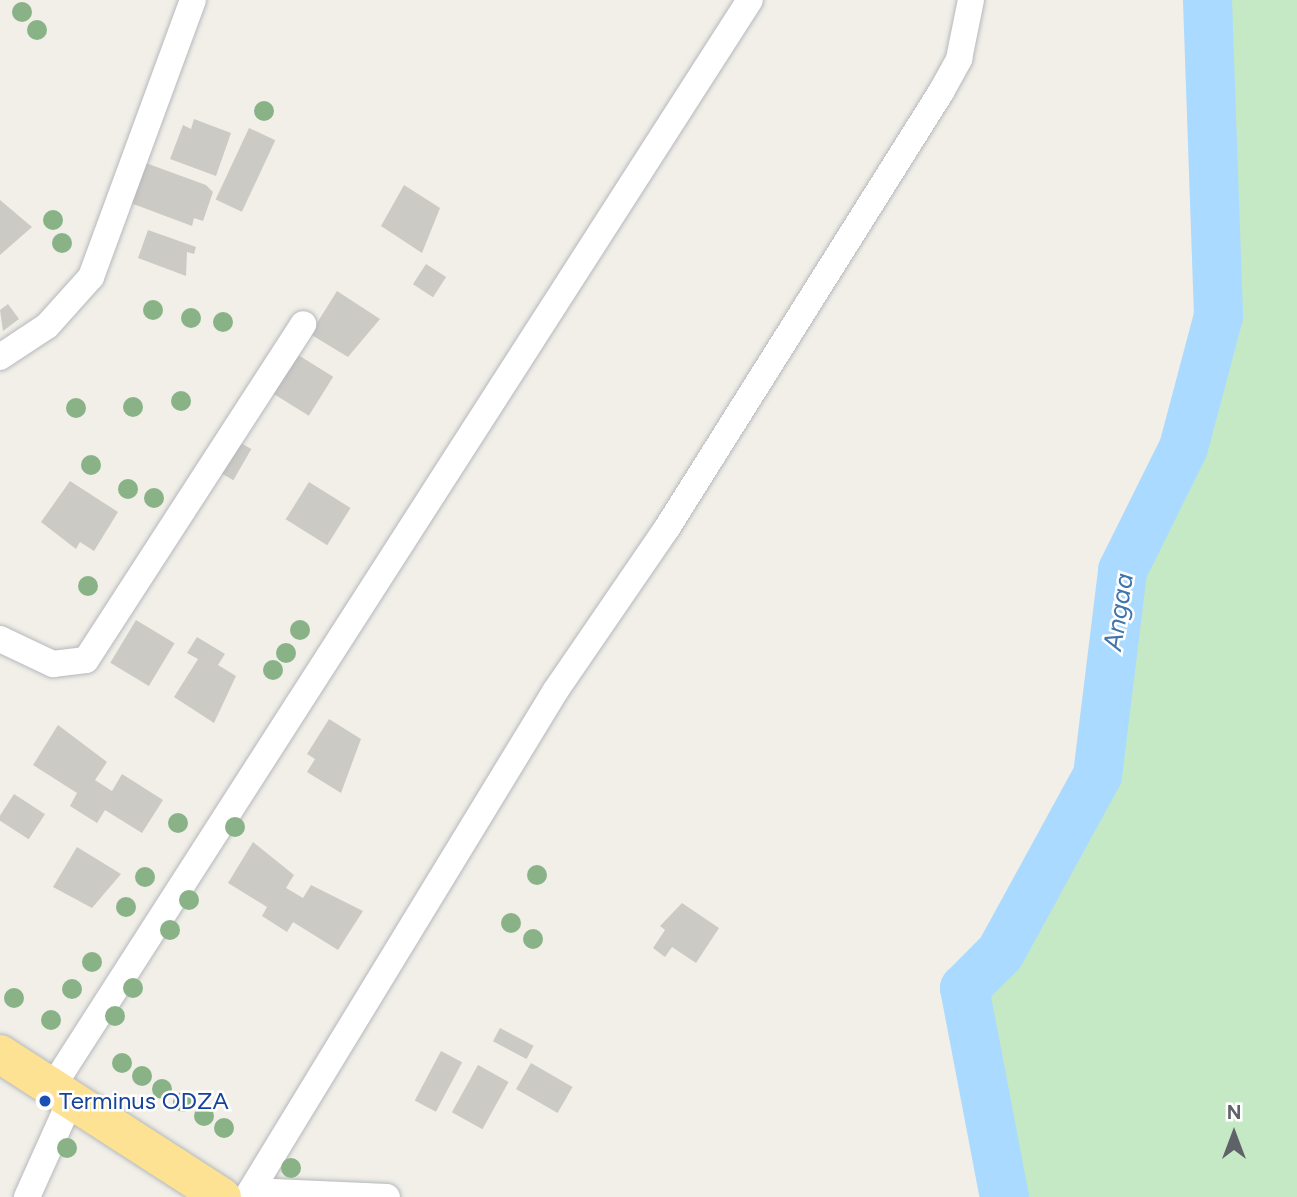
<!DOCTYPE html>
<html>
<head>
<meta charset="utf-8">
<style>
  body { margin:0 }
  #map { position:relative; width:1297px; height:1197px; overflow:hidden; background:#f1efe8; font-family:Figtree,sans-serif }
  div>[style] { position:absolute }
  .green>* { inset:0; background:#c5e8c5 }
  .river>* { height:49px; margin:-24.5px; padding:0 24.5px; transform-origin:24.5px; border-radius:24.5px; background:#aadaff }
  .building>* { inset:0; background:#cccac5; transform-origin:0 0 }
  .roads { filter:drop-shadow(0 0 2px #b5b8bc) drop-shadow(0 0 2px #b5b8bc) }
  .street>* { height:26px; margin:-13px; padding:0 13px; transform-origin:13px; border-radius:13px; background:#fff }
  .highway>* { height:38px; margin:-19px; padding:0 19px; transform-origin:19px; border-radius:19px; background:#fde293 }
  .trees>* { width:20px; height:20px; margin:-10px; border-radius:50%; background:#89b387 }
  .dots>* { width:19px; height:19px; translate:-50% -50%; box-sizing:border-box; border:4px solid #fff; border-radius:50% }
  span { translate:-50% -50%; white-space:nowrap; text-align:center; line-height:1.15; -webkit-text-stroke:5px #fff; paint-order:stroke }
  .transit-label { font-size:24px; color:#164399 }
  .left { translate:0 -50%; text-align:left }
  .water-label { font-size:26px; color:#4174aa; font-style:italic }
  .north { position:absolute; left:1199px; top:1099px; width:70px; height:70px; -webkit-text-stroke:5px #fff; paint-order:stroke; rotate:0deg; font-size:19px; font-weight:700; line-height:28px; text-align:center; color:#5f6368 }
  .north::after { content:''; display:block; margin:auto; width:24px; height:32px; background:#5f6368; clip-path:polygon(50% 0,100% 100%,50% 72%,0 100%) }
</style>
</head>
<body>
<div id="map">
  <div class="green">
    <i style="clip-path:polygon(1207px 0,1297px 0,1297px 1197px,998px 1197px,964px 988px,1000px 952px,1097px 775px,1122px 570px,1183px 447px,1218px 315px)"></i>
  </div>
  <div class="river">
    <i style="left:1004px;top:1197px;width:213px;rotate:-100.8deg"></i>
    <i style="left:964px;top:988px;width:51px;rotate:-45deg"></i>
    <i style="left:1000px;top:952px;width:202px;rotate:-61.3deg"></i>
    <i style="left:1097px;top:775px;width:207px;rotate:-83deg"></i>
    <i style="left:1122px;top:570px;width:137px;rotate:-63.6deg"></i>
    <i style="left:1183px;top:447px;width:137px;rotate:-75.1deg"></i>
    <i style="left:1218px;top:315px;width:315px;rotate:-92deg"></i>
  </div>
  <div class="building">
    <i style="clip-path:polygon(194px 119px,231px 133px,216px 176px,170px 159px,183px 125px,191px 129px)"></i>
    <i style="left:249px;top:128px;width:29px;height:79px;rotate:25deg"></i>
    <i style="clip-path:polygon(143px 162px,206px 185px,213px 192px,203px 221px,194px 218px,192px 226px,128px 202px)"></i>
    <i style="clip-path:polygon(404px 185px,440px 208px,422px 253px,381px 226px)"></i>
    <i style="clip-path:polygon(0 200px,32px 227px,0 255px)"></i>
    <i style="clip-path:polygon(148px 230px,196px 247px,194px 254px,187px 252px,186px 276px,138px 258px)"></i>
    <i style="left:426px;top:264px;width:24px;height:24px;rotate:33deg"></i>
    <i style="clip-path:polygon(337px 291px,380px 319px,348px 357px,310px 334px)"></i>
    <i style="clip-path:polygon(8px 304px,19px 319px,3px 331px,0 310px)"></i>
    <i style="left:295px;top:353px;width:45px;height:46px;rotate:32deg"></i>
    <i style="left:234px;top:439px;width:20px;height:36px;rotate:30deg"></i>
    <i style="clip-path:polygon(70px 481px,118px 512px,94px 551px,80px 542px,76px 549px,41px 522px)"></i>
    <i style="left:309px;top:482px;width:49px;height:44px;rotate:32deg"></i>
    <i style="left:136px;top:620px;width:45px;height:50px;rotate:31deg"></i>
    <i style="clip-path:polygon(197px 637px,225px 654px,218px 665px,236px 676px,214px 723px,174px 697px,198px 659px,187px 653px)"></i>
    <i style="clip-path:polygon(329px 719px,361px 739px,341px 793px,307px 772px,315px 759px,307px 754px)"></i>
    <i style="clip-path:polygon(58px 725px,107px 762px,95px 780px,112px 791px,122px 774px,163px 800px,142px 833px,105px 810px,97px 823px,70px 806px,77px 793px,33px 765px)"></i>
    <i style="left:14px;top:794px;width:37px;height:30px;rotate:33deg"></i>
    <i style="clip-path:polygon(253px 842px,294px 875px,286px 888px,303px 898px,311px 885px,363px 911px,338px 950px,293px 922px,287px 932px,262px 916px,267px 907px,228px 883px)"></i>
    <i style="clip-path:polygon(77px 847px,121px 874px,92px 908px,53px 887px)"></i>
    <i style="clip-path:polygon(682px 903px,719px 928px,696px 963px,672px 947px,665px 957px,653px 948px,665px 930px,660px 926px)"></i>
    <i style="left:500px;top:1028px;width:38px;height:15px;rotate:28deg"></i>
    <i style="left:441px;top:1051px;width:24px;height:56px;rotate:28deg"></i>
    <i style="left:531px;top:1063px;width:48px;height:30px;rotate:30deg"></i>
    <i style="left:478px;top:1065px;width:35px;height:54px;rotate:29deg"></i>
  </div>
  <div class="roads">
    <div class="street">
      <i style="left:0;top:357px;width:56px;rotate:-33.4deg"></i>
      <i style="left:47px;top:326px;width:66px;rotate:-48.1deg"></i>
      <i style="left:91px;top:277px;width:295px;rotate:-69.8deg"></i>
      <i style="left:0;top:639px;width:59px;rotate:25.3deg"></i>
      <i style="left:53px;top:664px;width:33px;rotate:-7deg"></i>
      <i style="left:86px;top:660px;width:400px;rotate:-57.1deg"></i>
      <i style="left:53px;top:1086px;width:1290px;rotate:-57.31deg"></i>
      <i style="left:251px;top:1191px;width:136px;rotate:2.5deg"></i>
      <i style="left:27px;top:1197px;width:110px;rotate:-65.8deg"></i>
      <i style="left:247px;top:1197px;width:594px;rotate:-58.64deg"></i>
      <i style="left:556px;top:690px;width:196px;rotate:-55.6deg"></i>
      <i style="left:667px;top:528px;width:515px;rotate:-57.85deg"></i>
      <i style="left:941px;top:92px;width:38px;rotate:-61deg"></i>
      <i style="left:959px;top:59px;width:60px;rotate:-78.5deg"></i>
    </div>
    <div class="highway">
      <i style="left:0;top:1054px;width:264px;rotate:32.8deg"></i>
    </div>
  </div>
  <div class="trees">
    <i style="left:22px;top:12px"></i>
    <i style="left:37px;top:30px"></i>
    <i style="left:264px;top:111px"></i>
    <i style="left:53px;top:220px"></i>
    <i style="left:62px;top:243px"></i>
    <i style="left:153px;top:310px"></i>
    <i style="left:191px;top:318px"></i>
    <i style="left:223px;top:322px"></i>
    <i style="left:181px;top:401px"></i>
    <i style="left:133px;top:407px"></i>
    <i style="left:76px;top:408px"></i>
    <i style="left:91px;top:465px"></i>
    <i style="left:128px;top:489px"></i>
    <i style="left:154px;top:498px"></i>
    <i style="left:88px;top:586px"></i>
    <i style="left:300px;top:630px"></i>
    <i style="left:286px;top:653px"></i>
    <i style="left:273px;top:670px"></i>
    <i style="left:178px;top:823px"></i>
    <i style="left:235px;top:827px"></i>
    <i style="left:537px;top:875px"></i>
    <i style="left:145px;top:877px"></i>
    <i style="left:189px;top:900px"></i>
    <i style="left:126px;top:907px"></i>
    <i style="left:511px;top:923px"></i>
    <i style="left:170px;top:930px"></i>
    <i style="left:533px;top:939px"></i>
    <i style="left:92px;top:962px"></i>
    <i style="left:133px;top:988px"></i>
    <i style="left:72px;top:989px"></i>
    <i style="left:14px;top:998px"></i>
    <i style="left:115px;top:1016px"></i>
    <i style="left:51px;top:1020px"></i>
    <i style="left:122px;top:1063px"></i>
    <i style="left:142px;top:1076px"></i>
    <i style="left:162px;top:1089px"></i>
    <i style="left:183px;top:1102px"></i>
    <i style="left:204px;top:1116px"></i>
    <i style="left:224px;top:1128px"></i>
    <i style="left:67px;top:1148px"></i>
    <i style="left:291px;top:1168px"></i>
  </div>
  <div class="dots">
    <i style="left:45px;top:1101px;background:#1a4fb4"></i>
  </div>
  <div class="transit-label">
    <span class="left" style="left:59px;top:1101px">Terminus ODZA</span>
  </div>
  <div class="water-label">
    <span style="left:1119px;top:612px;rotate:-81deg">Angaa</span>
  </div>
  <div class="north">N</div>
</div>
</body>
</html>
